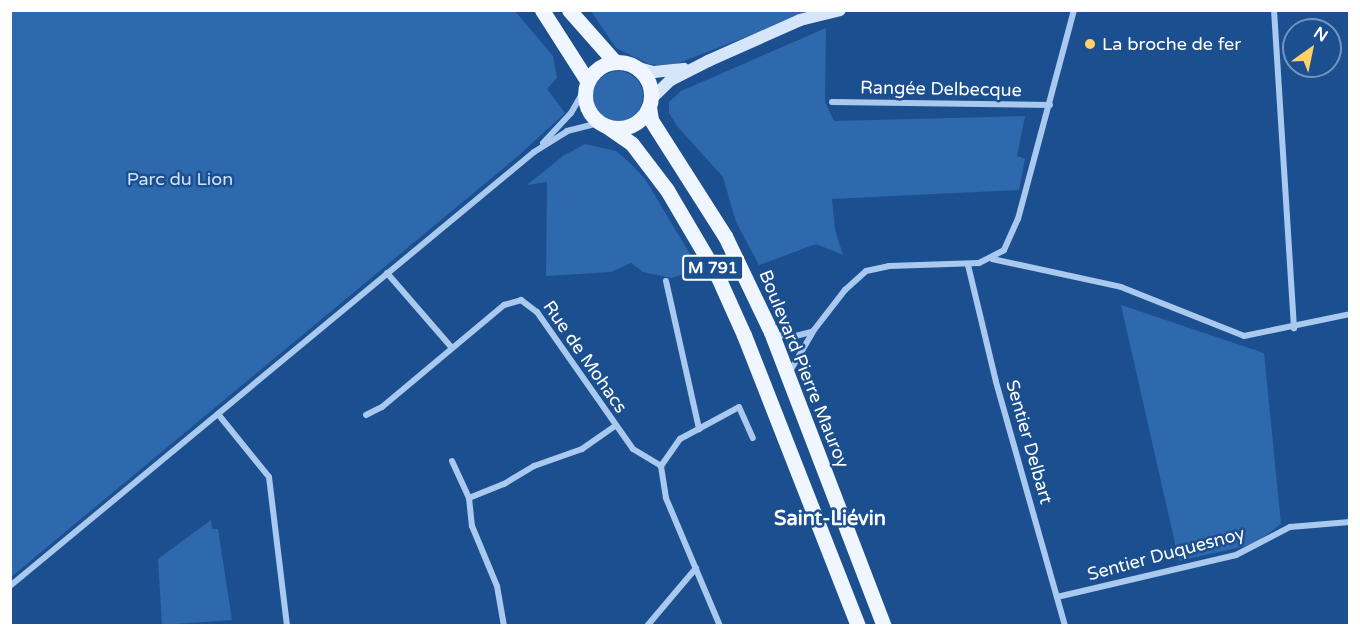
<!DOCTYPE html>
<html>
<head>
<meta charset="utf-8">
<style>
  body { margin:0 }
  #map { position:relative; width:1360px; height:636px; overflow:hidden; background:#1b4f8f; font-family:"Varela Round",sans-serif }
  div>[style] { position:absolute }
  .green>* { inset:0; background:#2e69ad }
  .round { border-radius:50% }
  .street>* { height:6px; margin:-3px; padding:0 3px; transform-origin:3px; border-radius:3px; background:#a9c9ee }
  .secondary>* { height:12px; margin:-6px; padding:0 6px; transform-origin:6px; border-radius:6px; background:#d6e6fa }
  .primary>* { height:15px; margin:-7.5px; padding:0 7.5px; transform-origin:7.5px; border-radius:7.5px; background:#f0f6ff }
  .primary>.ring { margin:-7.5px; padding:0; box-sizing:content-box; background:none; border:15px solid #f0f6ff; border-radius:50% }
  .dots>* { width:16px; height:16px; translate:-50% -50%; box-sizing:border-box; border:3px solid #1b4f8f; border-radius:50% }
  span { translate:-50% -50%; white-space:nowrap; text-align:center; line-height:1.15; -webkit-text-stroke:5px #1b4f8f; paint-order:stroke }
  .shield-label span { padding:2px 4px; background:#1b4f8f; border:2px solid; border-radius:4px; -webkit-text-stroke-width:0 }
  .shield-label { font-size:16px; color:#fff; font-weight:700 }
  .poi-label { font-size:18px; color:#fff }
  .left { translate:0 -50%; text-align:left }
  .street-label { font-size:18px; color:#fff }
  .park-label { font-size:18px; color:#cfe3fa }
  .neighbourhood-label { font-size:20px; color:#fff; font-weight:700 }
  .frame { position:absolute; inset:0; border:12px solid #fff; pointer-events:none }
  .north { position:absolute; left:1282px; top:18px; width:60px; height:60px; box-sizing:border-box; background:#1b4f8f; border:2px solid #7695bc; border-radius:50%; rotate:33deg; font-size:16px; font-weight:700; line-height:24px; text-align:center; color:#fff }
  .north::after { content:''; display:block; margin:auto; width:21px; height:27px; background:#ffd166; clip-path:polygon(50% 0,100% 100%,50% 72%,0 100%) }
</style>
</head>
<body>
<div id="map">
  <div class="green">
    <i style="clip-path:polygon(11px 10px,515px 11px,553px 56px,557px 78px,547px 89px,565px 113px,518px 156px,11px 577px)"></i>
    <i style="clip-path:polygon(591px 11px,813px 11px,671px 66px,649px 64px,616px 48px)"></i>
    <i style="clip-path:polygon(826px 28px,825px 102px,834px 121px,1025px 116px,1017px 156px,1025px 159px,1019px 190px,832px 199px,835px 230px,843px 255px,816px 244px,759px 265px,736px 222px,723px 177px,677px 126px,669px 113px,669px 102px,681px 91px)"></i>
    <i class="round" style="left:593px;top:71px;width:50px;height:50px"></i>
    <i style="clip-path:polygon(585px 144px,616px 151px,629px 162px,645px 179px,699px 269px,671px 278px,643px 272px,631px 263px,611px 272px,546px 276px,547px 182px,527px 185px,563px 156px)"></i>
    <i style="clip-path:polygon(1121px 305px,1264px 353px,1281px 524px,1254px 544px,1179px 561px)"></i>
    <i style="clip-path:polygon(211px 520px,212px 529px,218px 529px,232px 620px,162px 625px,158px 559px)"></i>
  </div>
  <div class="street">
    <i style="left:1274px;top:10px;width:319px;rotate:86.4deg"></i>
    <i style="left:832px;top:102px;width:218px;rotate:0.8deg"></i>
    <i style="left:543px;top:143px;width:41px;rotate:-47deg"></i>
    <i style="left:571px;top:113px;width:30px;rotate:-60deg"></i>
    <i style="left:992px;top:259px;width:132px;rotate:12.2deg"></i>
    <i style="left:1121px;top:287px;width:132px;rotate:21.7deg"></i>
    <i style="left:1244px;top:336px;width:108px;rotate:-11.7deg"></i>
    <i style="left:968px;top:265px;width:120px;rotate:76.5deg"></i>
    <i style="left:996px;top:382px;width:254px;rotate:74.2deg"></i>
    <i style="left:387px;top:273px;width:99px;rotate:49.1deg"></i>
    <i style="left:666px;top:281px;width:152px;rotate:77.4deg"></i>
    <i style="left:775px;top:334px;width:17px;rotate:10deg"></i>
    <i style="left:792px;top:337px;width:20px;rotate:-15deg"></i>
    <i style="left:789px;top:373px;width:50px;rotate:-59.8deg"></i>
    <i style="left:814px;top:330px;width:51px;rotate:-52.2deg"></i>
    <i style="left:845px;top:290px;width:28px;rotate:-42deg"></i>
    <i style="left:866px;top:271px;width:24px;rotate:-12deg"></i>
    <i style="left:889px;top:266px;width:90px;rotate:-1.9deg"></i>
    <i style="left:979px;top:263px;width:28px;rotate:-27deg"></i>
    <i style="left:1004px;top:250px;width:34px;rotate:-66deg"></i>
    <i style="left:1018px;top:219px;width:216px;rotate:-75deg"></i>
    <i style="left:218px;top:414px;width:81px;rotate:51deg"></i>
    <i style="left:269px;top:477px;width:150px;rotate:83.1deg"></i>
    <i style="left:366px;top:415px;width:18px;rotate:-27deg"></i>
    <i style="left:382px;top:407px;width:159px;rotate:-39.9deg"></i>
    <i style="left:504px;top:305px;width:18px;rotate:-16deg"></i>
    <i style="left:521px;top:300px;width:20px;rotate:37deg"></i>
    <i style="left:537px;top:312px;width:167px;rotate:55deg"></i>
    <i style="left:633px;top:449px;width:33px;rotate:31deg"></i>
    <i style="left:452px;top:461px;width:41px;rotate:65.3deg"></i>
    <i style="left:469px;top:498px;width:38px;rotate:-22deg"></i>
    <i style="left:504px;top:484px;width:35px;rotate:-31deg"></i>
    <i style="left:534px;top:466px;width:51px;rotate:-19.5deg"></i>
    <i style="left:582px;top:449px;width:40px;rotate:-34.9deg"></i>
    <i style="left:469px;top:498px;width:28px;rotate:84deg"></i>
    <i style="left:472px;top:526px;width:65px;rotate:67.4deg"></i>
    <i style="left:497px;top:586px;width:41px;rotate:80.1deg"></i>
    <i style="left:10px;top:586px;width:680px;rotate:-39.63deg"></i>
    <i style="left:534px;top:152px;width:39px;rotate:-32deg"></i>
    <i style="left:567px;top:131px;width:34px;rotate:-14deg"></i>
    <i style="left:1057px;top:597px;width:184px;rotate:-13.2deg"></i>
    <i style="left:1236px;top:555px;width:61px;rotate:-27.4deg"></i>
    <i style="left:1290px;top:527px;width:60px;rotate:-4.8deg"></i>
    <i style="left:647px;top:626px;width:76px;rotate:-49.8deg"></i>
    <i style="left:720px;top:626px;width:139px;rotate:-112.9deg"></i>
    <i style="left:666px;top:498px;width:32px;rotate:-99deg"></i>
    <i style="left:661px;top:466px;width:33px;rotate:-55deg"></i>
    <i style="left:680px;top:439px;width:67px;rotate:-28.5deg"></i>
    <i style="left:739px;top:407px;width:34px;rotate:66deg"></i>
  </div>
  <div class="secondary">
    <i style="left:635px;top:67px;width:20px;rotate:15deg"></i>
    <i style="left:654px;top:72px;width:30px;rotate:-6deg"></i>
    <i style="left:651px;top:99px;width:28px;rotate:-44deg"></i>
    <i style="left:671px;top:80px;width:42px;rotate:-27.2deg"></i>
    <i style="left:708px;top:61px;width:101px;rotate:-24deg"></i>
    <i style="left:800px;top:20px;width:41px;rotate:-14deg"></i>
  </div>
  <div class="primary">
    <i style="left:542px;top:10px;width:85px;rotate:57.4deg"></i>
    <i style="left:569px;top:10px;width:69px;rotate:48.5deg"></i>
    <i class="ring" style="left:585px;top:62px;width:51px;height:51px"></i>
    <i style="left:649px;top:107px;width:13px;rotate:81deg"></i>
    <i style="left:651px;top:120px;width:138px;rotate:57.5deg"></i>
    <i style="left:725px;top:236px;width:106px;rotate:64.4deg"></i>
    <i style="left:771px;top:332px;width:315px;rotate:69deg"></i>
    <i style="left:608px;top:127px;width:29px;rotate:35deg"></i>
    <i style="left:632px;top:144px;width:58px;rotate:52.7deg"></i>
    <i style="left:667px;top:190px;width:99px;rotate:59.5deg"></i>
    <i style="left:717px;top:275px;width:66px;rotate:65.8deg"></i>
    <i style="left:744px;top:335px;width:313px;rotate:68.6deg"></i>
  </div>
  <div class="dots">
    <i style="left:1090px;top:44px;background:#ffd166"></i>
  </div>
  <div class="shield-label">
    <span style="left:713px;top:268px">M 791</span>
  </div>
  <div class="poi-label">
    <span class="left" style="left:1102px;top:44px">La broche de fer</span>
  </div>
  <div class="street-label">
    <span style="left:941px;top:89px;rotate:1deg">Rangée Delbecque</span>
    <span style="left:585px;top:357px;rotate:55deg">Rue de Mohacs</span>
    <span style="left:804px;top:369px;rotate:68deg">Boulevard Pierre Mauroy</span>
    <span style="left:1029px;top:442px;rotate:74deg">Sentier Delbart</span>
    <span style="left:1166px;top:554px;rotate:-15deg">Sentier Duquesnoy</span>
  </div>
  <div class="park-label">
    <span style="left:180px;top:179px">Parc du Lion</span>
  </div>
  <div class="neighbourhood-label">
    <span style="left:830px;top:519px">Saint-Liévin</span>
  </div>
  <div class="frame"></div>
  <div class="north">N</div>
</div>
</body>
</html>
